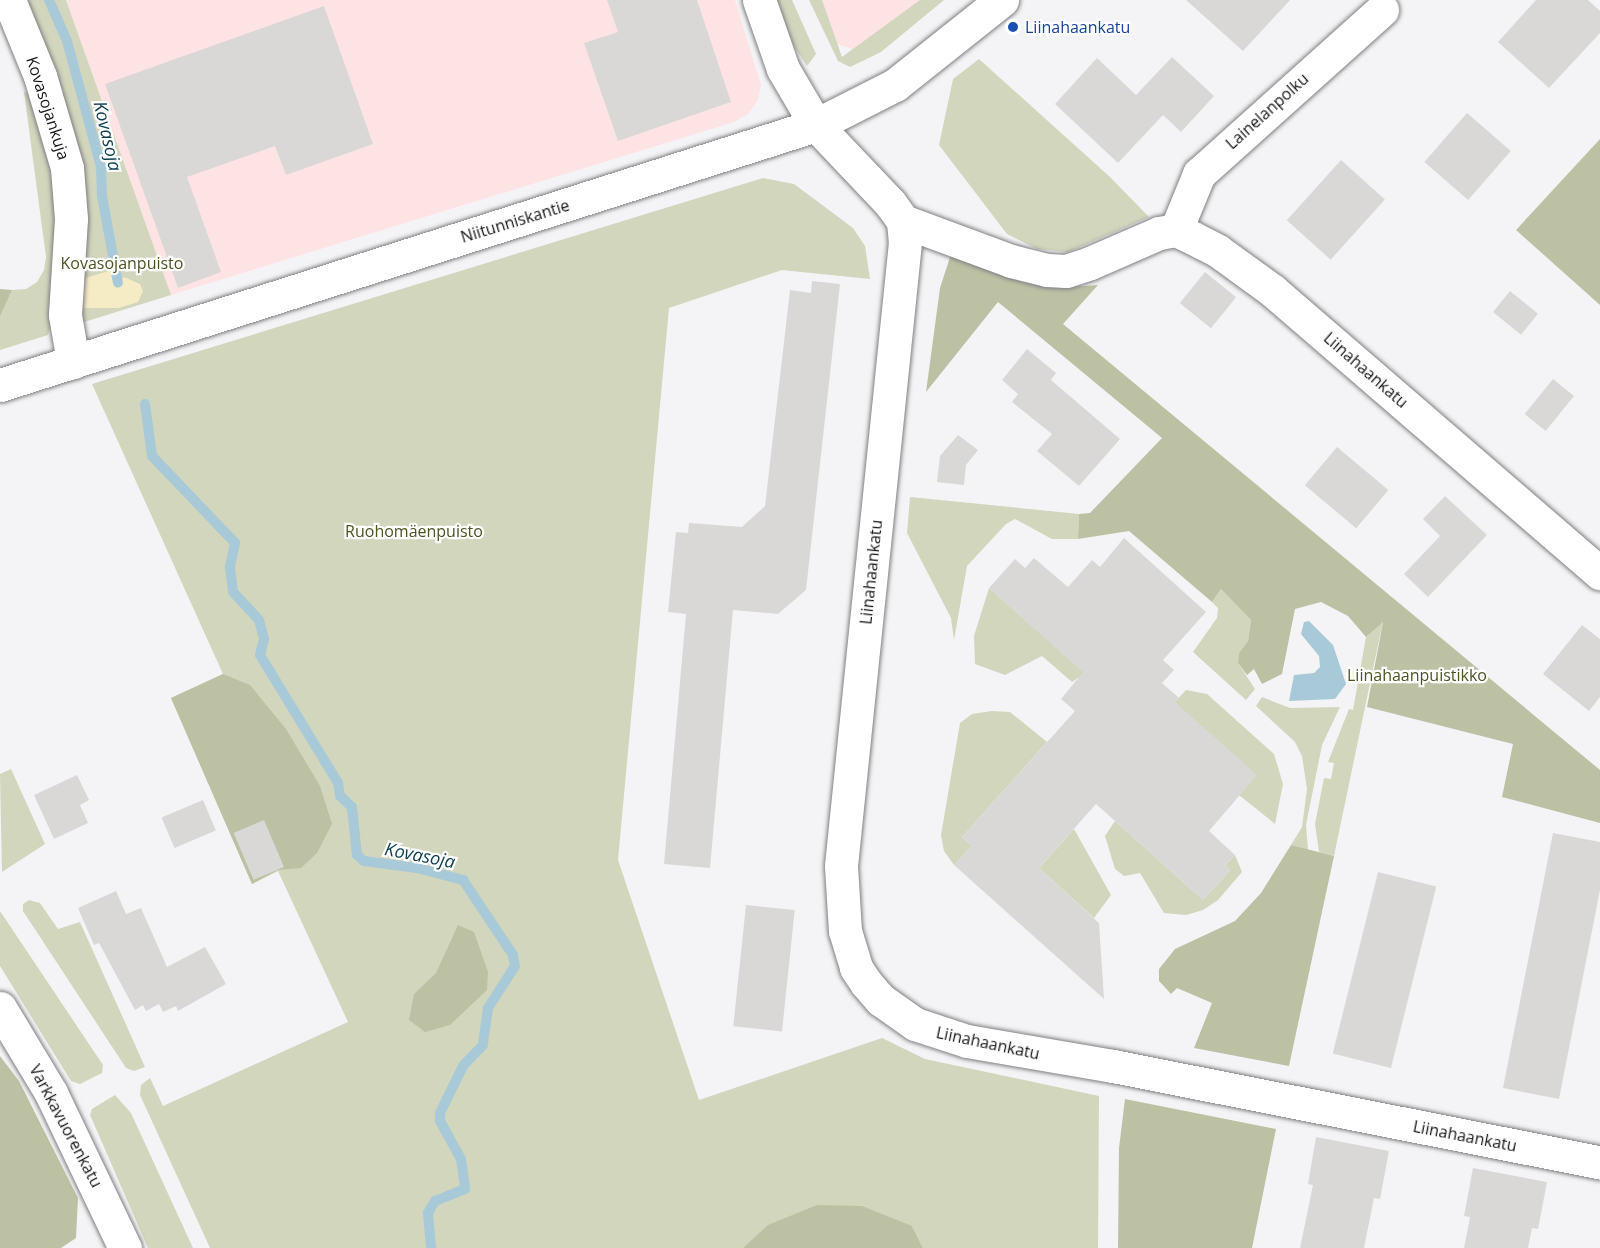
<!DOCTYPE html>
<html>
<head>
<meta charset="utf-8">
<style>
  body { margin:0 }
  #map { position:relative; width:1600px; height:1248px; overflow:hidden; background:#f4f4f7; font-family:"Open Sans",sans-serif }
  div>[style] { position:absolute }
  .industrial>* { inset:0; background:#fee3e4 }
  .green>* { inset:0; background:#d2d6bc }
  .forest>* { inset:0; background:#bcc1a4 }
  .sand>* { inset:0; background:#f5ebc5 }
  .water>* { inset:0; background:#a8cad8 }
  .stream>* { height:10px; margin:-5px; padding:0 5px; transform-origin:5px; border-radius:5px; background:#a8cad8 }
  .building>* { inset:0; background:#dad8d6; transform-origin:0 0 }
  .roads { filter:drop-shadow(0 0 2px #808083) drop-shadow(0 0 2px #808083) }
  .minor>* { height:33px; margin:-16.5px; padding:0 16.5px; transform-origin:16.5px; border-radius:16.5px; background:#fff }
  .tertiary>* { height:33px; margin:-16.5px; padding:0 16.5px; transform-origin:16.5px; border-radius:16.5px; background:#fff }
  .dots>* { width:16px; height:16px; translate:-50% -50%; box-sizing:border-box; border:3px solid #fff; border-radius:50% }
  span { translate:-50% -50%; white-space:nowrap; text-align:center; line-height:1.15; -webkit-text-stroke:4.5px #fff; paint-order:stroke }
  .transit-label { font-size:16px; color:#164399 }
  .left { translate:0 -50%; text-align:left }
  .street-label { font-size:16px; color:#151516 }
  .park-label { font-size:16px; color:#4e5322 }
  .water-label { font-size:18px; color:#0c3d4c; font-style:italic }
</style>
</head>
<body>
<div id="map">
  <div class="industrial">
    <i style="clip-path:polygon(66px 0,735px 0,761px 85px,758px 100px,748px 114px,734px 122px,171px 295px)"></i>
    <i style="clip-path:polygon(815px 0,940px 0,872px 56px,829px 41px)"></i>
  </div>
  <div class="green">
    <i style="clip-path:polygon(21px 0,66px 0,171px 295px,81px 323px)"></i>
    <i style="clip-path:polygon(777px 0,792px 0,816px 54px,807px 66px,793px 45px)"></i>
    <i style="clip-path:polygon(809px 0,822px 0,842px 57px,920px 0,944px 0,881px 52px,850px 67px,838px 61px)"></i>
    <i style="clip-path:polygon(979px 59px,1110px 177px,1149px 217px,1068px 252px,1037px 249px,1007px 234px,939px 145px,953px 79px)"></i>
    <i style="clip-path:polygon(24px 92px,35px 96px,59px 185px,54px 315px,48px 335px,0 350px,0 317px,12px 290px,26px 289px,37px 282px,44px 270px,46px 257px)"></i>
    <i style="clip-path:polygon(763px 178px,794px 184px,853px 228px,865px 246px,870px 279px,782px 270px,669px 308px,618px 860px,699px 1100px,882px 1038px,925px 1059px,1099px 1096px,1098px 1248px,923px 1248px,912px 1226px,904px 1248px,210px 1248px,140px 1095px,141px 1085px,150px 1078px,163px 1106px,348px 1022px,278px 871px,252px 884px,171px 698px,223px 674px,92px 384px)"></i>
    <i style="clip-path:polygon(910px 497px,1079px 514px,1078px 539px,1052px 539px,1015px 519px,1006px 524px,967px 566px,954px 640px,951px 618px,907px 533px)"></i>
    <i style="clip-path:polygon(989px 588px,1085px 673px,1072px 682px,1042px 656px,1005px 675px,975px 664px,974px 636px)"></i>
    <i style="clip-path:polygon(1221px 589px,1251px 620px,1248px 641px,1239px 653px,1238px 663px,1255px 689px,1246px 700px,1193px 652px,1217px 618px,1218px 608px,1212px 602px)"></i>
    <i style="clip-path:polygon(1383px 621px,1334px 856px,1319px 852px,1315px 824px,1324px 778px,1331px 779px,1334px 763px,1328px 762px,1349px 709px,1353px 710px,1366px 637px)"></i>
    <i style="clip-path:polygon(1186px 690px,1207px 694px,1274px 754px,1283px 784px,1275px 824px,1239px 795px,1175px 702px)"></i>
    <i style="clip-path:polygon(1262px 697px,1290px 708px,1340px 707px,1322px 745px,1306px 825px,1308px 850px,1291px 845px,1302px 827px,1307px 789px,1302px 756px,1295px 742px,1256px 706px)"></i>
    <i style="clip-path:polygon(992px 711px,1010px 712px,1047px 742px,962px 837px,972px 846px,954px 865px,944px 851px,941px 835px,960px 723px,972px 714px)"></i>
    <i style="clip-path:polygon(11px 769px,45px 844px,2px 872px,0 774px)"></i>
    <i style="clip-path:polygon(1115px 821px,1203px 900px,1230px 870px,1225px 865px,1235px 855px,1242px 872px,1218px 900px,1203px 910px,1186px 915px,1164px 913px,1140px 873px,1124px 876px,1115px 869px,1105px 836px)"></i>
    <i style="clip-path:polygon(1074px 829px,1111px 895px,1094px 918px,1039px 868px)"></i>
    <i style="clip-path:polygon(29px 900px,40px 903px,58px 929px,80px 922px,145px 1067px,134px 1071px,126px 1068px,23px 911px,23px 904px)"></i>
    <i style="clip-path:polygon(0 911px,103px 1065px,102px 1073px,80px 1084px,71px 1081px,0 966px)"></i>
    <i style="clip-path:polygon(115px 1095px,131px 1113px,193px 1248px,148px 1248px,90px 1115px,92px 1109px)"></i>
  </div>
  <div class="forest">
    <i style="clip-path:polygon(1600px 139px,1600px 305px,1516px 230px)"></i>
    <i style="clip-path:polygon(952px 251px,1055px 288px,1098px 285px,1063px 324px,1600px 770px,1600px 823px,1502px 797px,1513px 744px,1367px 707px,1383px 622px,1366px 637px,1348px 616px,1321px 602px,1295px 609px,1282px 674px,1262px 684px,1254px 669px,1247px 675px,1238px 663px,1239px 653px,1248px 641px,1251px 620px,1221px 589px,1212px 602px,1129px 531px,1078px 539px,1079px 514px,1090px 513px,1162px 438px,998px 302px,926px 392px,940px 288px)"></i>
    <i style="clip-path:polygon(0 289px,12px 290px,0 317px)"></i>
    <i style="clip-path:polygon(223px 674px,250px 685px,286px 729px,320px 786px,332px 824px,317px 853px,301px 868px,278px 870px,252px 884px,171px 698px)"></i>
    <i style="clip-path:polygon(1291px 845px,1334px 856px,1289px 1066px,1194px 1048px,1212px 1003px,1177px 988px,1171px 994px,1159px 981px,1159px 969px,1175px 949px,1235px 921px,1261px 893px)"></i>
    <i style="clip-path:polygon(458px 925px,474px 932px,488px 972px,487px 990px,450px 1025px,425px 1032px,409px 1020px,414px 994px,436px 973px)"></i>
    <i style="clip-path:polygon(0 1056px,19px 1081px,78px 1198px,76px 1238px,61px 1248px,0 1248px)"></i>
    <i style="clip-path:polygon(1125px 1099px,1276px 1129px,1252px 1248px,1118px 1248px,1119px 1148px)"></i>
    <i style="clip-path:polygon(817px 1205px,862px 1206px,912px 1226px,923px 1248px,743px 1248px,768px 1225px)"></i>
  </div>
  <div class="sand">
    <i style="clip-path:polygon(111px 270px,116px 283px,124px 277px,140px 284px,143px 291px,138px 302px,119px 308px,84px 308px,81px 283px,86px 278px)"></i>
  </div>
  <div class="water">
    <i style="clip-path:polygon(1309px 621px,1333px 645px,1346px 684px,1335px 699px,1289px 701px,1294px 675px,1314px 673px,1320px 667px,1319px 656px,1301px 634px,1304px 622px)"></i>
  </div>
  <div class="stream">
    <i style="left:49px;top:0;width:45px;rotate:66.3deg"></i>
    <i style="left:67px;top:41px;width:131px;rotate:74.9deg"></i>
    <i style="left:101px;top:167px;width:29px;rotate:88deg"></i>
    <i style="left:102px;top:196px;width:88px;rotate:79.6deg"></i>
    <i style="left:145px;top:404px;width:52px;rotate:82.3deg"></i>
    <i style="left:152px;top:456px;width:120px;rotate:46.3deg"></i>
    <i style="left:235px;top:543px;width:25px;rotate:102deg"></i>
    <i style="left:230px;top:567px;width:25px;rotate:83deg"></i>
    <i style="left:233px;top:592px;width:38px;rotate:47deg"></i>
    <i style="left:259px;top:620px;width:20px;rotate:75deg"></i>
    <i style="left:264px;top:639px;width:16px;rotate:104deg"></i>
    <i style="left:260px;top:655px;width:150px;rotate:58.6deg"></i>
    <i style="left:338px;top:783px;width:13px;rotate:81deg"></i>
    <i style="left:340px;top:796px;width:16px;rotate:43deg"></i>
    <i style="left:352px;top:807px;width:48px;rotate:84.1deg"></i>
    <i style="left:357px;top:855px;width:9px;rotate:41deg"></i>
    <i style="left:364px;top:861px;width:53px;rotate:7.5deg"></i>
    <i style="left:417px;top:868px;width:48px;rotate:14.6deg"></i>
    <i style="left:463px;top:880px;width:90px;rotate:56.3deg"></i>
    <i style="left:513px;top:955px;width:11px;rotate:80deg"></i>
    <i style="left:515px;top:966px;width:50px;rotate:122.7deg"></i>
    <i style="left:488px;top:1008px;width:37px;rotate:98deg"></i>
    <i style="left:483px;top:1045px;width:29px;rotate:134deg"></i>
    <i style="left:463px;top:1066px;width:52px;rotate:116.1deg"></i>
    <i style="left:440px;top:1113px;width:8px;rotate:90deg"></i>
    <i style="left:440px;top:1121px;width:43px;rotate:61.1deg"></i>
    <i style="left:461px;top:1159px;width:30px;rotate:82deg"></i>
    <i style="left:465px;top:1189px;width:32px;rotate:158deg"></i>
    <i style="left:435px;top:1201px;width:14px;rotate:120deg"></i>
    <i style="left:428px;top:1213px;width:35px;rotate:85deg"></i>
  </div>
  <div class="building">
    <i style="clip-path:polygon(607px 0,697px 0,731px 102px,618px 141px,584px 43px,618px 32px)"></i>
    <i style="clip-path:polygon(1186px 0,1290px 0,1243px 51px)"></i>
    <i style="clip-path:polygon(1536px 0,1588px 0,1600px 11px,1600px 33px,1549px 88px,1498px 42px)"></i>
    <i style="clip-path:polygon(324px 6px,373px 144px,286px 175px,275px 146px,187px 177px,221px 272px,178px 288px,105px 84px)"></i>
    <i style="clip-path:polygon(1172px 57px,1214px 96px,1181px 132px,1163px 115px,1118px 163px,1055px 104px,1097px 58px,1136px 95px)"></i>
    <i style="left:1467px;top:113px;width:58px;height:65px;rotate:41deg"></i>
    <i style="left:1341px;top:160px;width:59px;height:81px;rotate:42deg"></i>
    <i style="left:1205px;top:272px;width:40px;height:40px;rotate:39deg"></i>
    <i style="clip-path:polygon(812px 281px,840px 284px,806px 590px,778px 614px,733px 610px,710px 868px,664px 864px,686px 614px,668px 612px,676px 532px,688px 533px,689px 523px,742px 527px,765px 506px,790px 290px,811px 293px)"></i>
    <i style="left:1510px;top:291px;width:36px;height:27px;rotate:39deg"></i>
    <i style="clip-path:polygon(1027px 349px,1056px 373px,1051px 380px,1120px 439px,1079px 486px,1037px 451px,1052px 434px,1012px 402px,1018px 394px,1002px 380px)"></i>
    <i style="left:1553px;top:379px;width:27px;height:45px;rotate:39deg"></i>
    <i style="clip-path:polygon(958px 435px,978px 450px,966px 465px,964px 485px,937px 482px,940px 456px)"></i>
    <i style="left:1337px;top:447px;width:67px;height:50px;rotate:40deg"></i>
    <i style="clip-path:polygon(1445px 496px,1487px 535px,1428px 597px,1404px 574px,1440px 536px,1423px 519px)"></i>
    <i style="clip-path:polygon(1124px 538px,1206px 612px,1163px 660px,1174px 670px,1162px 683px,1179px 698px,1175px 702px,1257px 775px,1209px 831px,1235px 855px,1225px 865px,1230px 870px,1203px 900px,1096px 804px,1039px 868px,1099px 923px,1104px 999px,954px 865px,972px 846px,962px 837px,1075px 711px,1061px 699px,1083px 672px,989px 588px,1015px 559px,1025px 568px,1034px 558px,1068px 587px,1092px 560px,1100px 567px)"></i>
    <i style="clip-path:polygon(1582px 625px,1600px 639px,1600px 697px,1589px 711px,1543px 674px)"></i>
    <i style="clip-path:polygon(77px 775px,89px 800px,80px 805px,88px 823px,54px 839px,34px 795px)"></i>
    <i style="left:203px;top:800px;width:33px;height:45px;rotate:67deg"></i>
    <i style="left:264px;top:820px;width:51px;height:33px;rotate:67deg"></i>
    <i style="clip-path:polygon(1553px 833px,1600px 842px,1600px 890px,1559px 1099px,1503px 1088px)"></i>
    <i style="left:1378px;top:872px;width:60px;height:187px;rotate:14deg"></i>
    <i style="clip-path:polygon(116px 891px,126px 914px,141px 908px,167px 967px,205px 947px,226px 984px,178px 1011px,176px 1006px,163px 1012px,159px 1004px,146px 1011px,143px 1005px,135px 1010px,99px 943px,94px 945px,78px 908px)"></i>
    <i style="left:746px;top:905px;width:49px;height:122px;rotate:6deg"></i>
    <i style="clip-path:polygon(1316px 1137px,1389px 1151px,1380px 1199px,1374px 1198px,1364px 1248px,1300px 1248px,1313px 1185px,1308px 1184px)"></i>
    <i style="clip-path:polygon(1473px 1168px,1547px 1182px,1538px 1229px,1532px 1228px,1528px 1248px,1464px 1248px,1470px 1217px,1464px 1216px)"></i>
  </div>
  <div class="roads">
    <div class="minor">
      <i style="left:9px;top:0;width:82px;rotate:67.8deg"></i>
      <i style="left:40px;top:76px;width:96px;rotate:73.6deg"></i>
      <i style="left:67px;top:168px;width:51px;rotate:85.5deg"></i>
      <i style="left:71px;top:219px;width:96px;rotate:93.6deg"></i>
      <i style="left:65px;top:315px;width:48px;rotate:80.3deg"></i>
      <i style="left:759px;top:0;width:73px;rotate:70.8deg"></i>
      <i style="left:783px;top:69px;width:65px;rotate:59.5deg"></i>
      <i style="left:816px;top:125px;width:108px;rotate:46.5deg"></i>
      <i style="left:890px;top:203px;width:22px;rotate:54deg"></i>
      <i style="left:903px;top:221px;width:21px;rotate:85deg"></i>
      <i style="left:905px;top:242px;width:627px;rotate:95.86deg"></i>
      <i style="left:841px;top:866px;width:65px;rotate:86.5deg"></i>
      <i style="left:845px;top:931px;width:39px;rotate:73deg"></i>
      <i style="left:856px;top:968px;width:18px;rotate:56deg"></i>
      <i style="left:866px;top:983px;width:23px;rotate:49deg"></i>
      <i style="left:881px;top:1000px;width:42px;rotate:35.2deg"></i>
      <i style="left:915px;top:1024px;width:55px;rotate:18.1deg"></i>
      <i style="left:967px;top:1041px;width:148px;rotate:9.7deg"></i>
      <i style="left:1113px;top:1066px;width:496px;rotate:11.2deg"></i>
      <i style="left:903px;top:221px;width:115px;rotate:20.3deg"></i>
      <i style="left:1011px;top:261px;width:37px;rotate:14deg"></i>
      <i style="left:1047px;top:270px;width:19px;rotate:3deg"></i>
      <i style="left:1066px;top:271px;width:25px;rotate:-18deg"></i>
      <i style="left:1090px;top:263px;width:75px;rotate:-23.5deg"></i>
      <i style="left:1159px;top:233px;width:17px;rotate:-10deg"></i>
      <i style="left:1176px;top:230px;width:19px;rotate:25deg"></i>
      <i style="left:1193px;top:238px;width:28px;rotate:27deg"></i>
      <i style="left:1218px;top:251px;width:68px;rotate:36deg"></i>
      <i style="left:1273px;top:291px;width:432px;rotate:40.8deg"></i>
      <i style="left:1176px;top:230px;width:61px;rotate:-67.7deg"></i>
      <i style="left:1199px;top:174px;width:246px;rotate:-41.9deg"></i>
      <i style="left:0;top:385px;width:856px;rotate:-17.67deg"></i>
      <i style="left:816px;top:125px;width:89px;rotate:-26.9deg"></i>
      <i style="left:895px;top:85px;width:137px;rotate:-38.5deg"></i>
    </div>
    <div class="tertiary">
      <i style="left:0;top:1008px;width:99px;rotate:59deg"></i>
      <i style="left:51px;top:1093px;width:172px;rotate:64.5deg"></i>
    </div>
  </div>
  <div class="dots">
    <i style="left:1013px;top:27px;background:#1a4fb4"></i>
  </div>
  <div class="transit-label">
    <span class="left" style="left:1025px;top:27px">Liinahaankatu</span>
  </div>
  <div class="street-label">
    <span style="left:48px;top:108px;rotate:72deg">Kovasojankuja</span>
    <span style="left:1267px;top:111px;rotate:-42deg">Lainelanpolku</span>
    <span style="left:515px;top:221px;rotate:-17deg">Niitunniskantie</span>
    <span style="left:1366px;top:370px;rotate:41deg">Liinahaankatu</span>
    <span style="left:871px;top:572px;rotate:-84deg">Liinahaankatu</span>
    <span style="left:988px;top:1043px;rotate:12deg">Liinahaankatu</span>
    <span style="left:66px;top:1126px;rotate:62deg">Varkkavuorenkatu</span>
    <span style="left:1465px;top:1136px;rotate:11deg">Liinahaankatu</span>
  </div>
  <div class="park-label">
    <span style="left:122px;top:263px">Kovasojanpuisto</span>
    <span style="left:414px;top:531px">Ruohomäenpuisto</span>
    <span style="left:1417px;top:675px">Liinahaanpuistikko</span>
  </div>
  <div class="water-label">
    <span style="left:108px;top:136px;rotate:77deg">Kovasoja</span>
    <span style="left:420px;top:855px;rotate:11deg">Kovasoja</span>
  </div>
</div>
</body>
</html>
